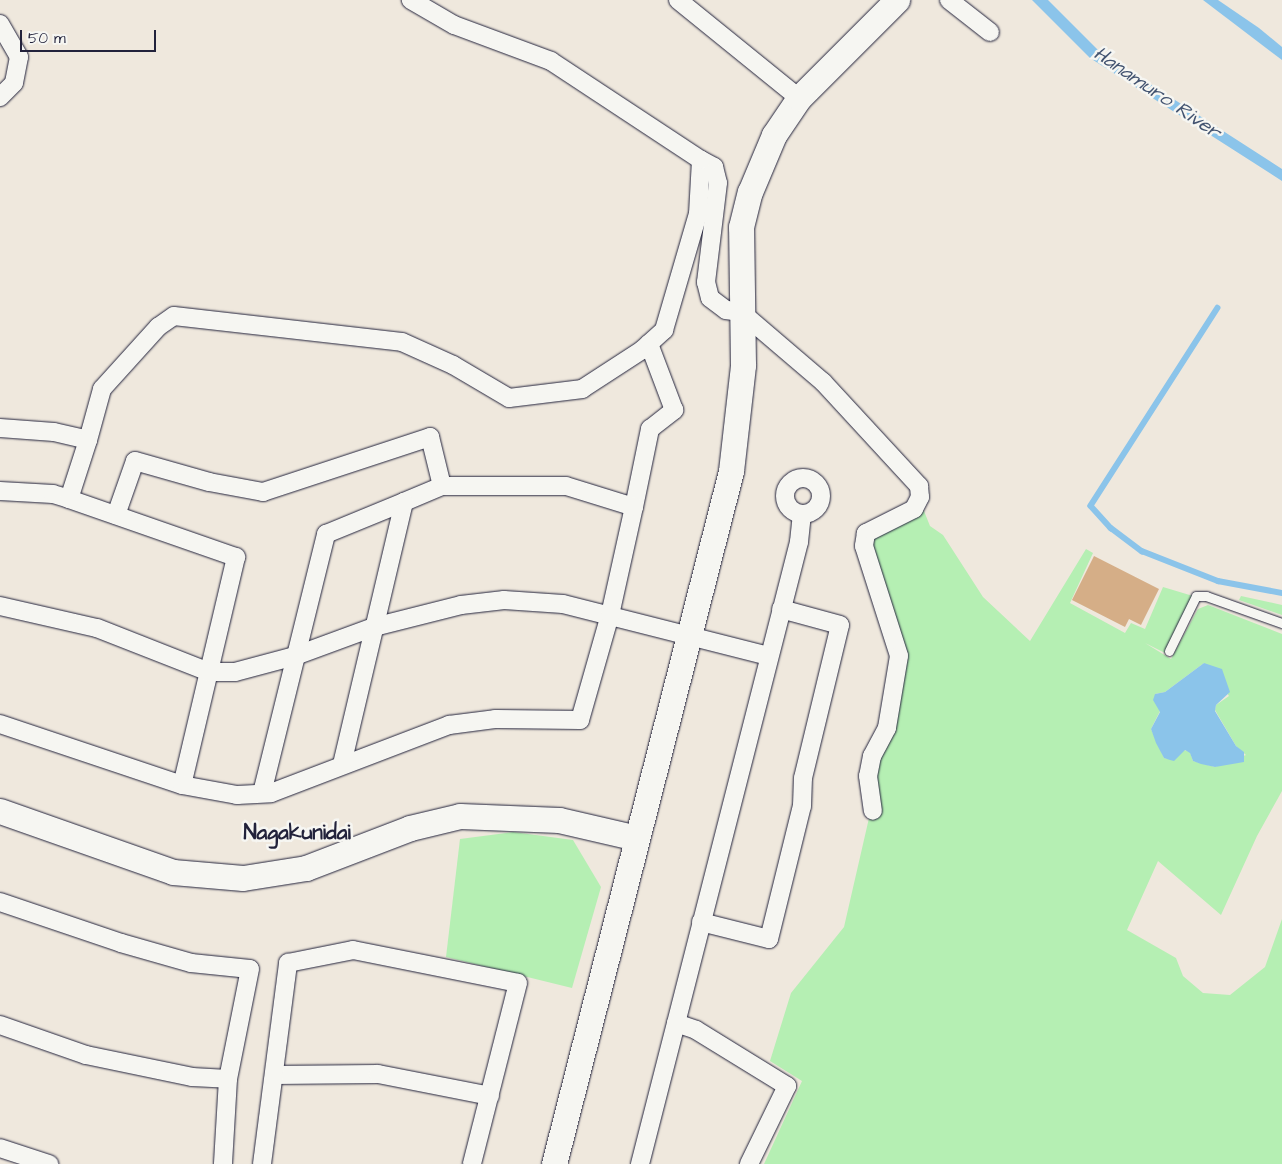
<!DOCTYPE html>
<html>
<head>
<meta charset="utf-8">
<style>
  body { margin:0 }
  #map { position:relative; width:1282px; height:1164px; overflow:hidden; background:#efe8dd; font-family:"Architects Daughter",sans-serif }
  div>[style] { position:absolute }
  .green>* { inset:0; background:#b5efb3 }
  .water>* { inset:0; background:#8bc4ea }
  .stream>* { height:5.5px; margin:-2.75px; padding:0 2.75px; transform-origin:2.75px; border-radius:2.75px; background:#8bc4ea }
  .building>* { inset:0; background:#d5ae87 }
  .roads { filter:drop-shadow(0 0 1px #22223b) drop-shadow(0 0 1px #22223b) }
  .lane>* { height:9px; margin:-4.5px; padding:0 4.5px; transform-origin:4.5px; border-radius:4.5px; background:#f6f6f2 }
  .street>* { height:18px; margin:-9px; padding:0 9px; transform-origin:9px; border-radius:9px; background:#f6f6f2 }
  .street>.ring { margin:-9px; padding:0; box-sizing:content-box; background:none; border:18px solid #f6f6f2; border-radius:50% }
  .secondary>* { height:25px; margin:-12.5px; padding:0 12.5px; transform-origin:12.5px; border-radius:12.5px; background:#f6f6f2 }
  span { translate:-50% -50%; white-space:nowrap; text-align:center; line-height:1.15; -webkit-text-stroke:5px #f6f6f2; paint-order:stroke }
  .water-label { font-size:20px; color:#425370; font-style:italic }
  .quarter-label { font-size:21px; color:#22223b; font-weight:700 }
  .scale { position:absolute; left:20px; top:30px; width:136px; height:22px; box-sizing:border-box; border:2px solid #22223b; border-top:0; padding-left:6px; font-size:15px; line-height:18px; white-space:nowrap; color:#22223b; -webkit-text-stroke:4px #f6f6f2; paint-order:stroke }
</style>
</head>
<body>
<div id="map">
  <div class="green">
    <i style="clip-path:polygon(evenodd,920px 501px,930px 526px,943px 535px,983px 597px,1030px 641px,1086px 549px,1093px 553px,1070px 603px,1125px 633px,1131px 623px,1145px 629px,1163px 587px,1193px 596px,1165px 653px,1145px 643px,1171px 659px,1198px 609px,1208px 605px,1282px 634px,1282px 791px,1257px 836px,1221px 915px,1158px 861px,1127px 930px,1176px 958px,1183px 976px,1203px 993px,1230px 995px,1265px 967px,1282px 919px,1282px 1164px,764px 1164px,802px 1081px,770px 1061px,791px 993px,844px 927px,869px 818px,881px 806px,871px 782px,902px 658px,868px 542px,920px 501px,1204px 663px,1229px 696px,1216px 705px,1215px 710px,1236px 746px,1246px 755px,1215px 767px,1193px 761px,1190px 752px,1184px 750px,1174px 760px,1164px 758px,1151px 729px,1160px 711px,1155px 694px,1165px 692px,1204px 663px)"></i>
    <i style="clip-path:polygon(1241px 596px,1282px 605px,1282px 615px,1239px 600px)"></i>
    <i style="clip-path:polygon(513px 832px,573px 840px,601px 887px,572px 988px,446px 957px,460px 839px)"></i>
  </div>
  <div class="water">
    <i style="clip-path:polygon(1032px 0,1048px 0,1099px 51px,1282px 169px,1282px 181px,1090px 58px)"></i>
    <i style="clip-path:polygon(1203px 0,1218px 0,1259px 28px,1282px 47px,1282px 60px)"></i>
    <i style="clip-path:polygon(1204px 663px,1222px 669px,1230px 692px,1216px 705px,1215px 711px,1236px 746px,1244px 752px,1244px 762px,1215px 767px,1201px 764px,1193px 761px,1190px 753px,1185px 750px,1174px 761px,1170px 760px,1164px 758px,1156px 743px,1151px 729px,1160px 712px,1153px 700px,1155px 694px,1165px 692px)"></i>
  </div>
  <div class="stream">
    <i style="left:1218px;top:308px;width:235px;rotate:122.7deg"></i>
    <i style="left:1091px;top:506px;width:30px;rotate:48deg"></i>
    <i style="left:1111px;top:528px;width:39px;rotate:37deg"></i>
    <i style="left:1142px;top:551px;width:82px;rotate:21.5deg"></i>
    <i style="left:1218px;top:581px;width:65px;rotate:10.6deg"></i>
  </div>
  <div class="building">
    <i style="clip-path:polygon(1094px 556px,1159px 589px,1141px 625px,1129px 619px,1125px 627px,1072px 600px)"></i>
  </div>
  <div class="roads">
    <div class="lane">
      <i style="left:1169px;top:651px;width:61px;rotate:-63.9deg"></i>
      <i style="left:1196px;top:596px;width:10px"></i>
      <i style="left:1206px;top:596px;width:81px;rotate:19.6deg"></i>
    </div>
    <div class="street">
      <i style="left:678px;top:0;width:156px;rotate:39deg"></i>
      <i style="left:949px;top:0;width:52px;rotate:38deg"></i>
      <i style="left:0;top:24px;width:38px;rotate:60deg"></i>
      <i style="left:19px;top:57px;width:26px;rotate:101deg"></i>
      <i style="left:14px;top:83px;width:20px;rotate:135deg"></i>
      <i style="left:701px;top:160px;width:15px;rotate:28deg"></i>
      <i style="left:714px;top:167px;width:16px;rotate:76deg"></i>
      <i style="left:718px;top:183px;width:100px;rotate:96.9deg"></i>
      <i style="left:706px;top:282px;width:16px;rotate:76deg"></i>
      <i style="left:710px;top:298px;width:20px;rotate:37deg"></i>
      <i style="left:726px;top:310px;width:15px;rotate:8deg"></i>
      <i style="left:741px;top:312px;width:108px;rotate:40.5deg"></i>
      <i style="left:823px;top:382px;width:142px;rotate:47.3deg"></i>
      <i style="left:919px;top:486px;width:11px;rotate:85deg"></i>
      <i style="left:920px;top:497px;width:13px;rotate:117deg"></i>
      <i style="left:914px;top:509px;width:54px;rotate:153.4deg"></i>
      <i style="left:866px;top:533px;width:13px;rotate:99deg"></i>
      <i style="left:864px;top:546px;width:115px;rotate:72.3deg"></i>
      <i style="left:899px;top:656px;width:73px;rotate:99.5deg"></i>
      <i style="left:887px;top:728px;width:32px;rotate:118deg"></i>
      <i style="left:872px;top:756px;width:20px;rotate:101deg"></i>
      <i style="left:868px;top:776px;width:35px;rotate:82deg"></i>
      <i style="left:0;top:428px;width:54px;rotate:4.2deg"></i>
      <i style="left:54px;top:432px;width:35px;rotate:13deg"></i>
      <i style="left:88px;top:440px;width:53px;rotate:-74.6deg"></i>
      <i style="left:102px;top:389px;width:84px;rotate:-47.9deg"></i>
      <i style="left:158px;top:327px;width:19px;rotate:-35deg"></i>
      <i style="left:174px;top:316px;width:229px;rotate:6.5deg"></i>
      <i style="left:402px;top:342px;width:56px;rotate:24.3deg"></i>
      <i style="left:453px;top:365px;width:65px;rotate:30.5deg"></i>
      <i style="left:509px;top:398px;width:74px;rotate:-7deg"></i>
      <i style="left:582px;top:389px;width:72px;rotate:-33deg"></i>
      <i style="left:642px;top:350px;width:30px;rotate:-42deg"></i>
      <i style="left:664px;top:330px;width:121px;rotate:-73.7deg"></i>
      <i style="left:698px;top:214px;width:54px;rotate:-86.8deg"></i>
      <i style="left:701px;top:160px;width:180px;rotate:-146.6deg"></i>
      <i style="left:551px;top:61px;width:103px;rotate:-159.6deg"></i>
      <i style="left:454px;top:25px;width:50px;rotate:-149.8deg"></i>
      <i class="ring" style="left:785px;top:478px;width:18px;height:18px"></i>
      <i style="left:0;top:491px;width:53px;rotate:3.2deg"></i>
      <i style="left:53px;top:494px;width:17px;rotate:17deg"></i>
      <i style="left:69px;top:499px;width:177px;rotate:19.2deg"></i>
      <i style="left:236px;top:557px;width:234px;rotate:103.3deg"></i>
      <i style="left:69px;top:499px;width:62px;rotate:-72.1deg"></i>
      <i style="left:634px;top:507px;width:80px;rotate:-78.4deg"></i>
      <i style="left:650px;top:429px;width:31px;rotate:-38deg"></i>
      <i style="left:674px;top:410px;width:71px;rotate:-110.7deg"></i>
      <i style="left:116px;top:515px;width:57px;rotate:-70.6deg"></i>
      <i style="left:135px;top:461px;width:77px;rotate:15.8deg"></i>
      <i style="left:209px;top:482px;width:55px;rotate:10.5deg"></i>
      <i style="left:263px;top:492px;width:176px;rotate:-18.2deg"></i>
      <i style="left:430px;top:437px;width:50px;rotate:76.2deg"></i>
      <i style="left:0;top:606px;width:99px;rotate:12.8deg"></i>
      <i style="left:97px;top:628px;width:120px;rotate:21.4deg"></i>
      <i style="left:209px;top:672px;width:26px"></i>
      <i style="left:235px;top:672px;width:62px;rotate:-14.9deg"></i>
      <i style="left:295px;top:656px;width:84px;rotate:-20.2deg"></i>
      <i style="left:374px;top:627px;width:90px;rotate:-14.2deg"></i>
      <i style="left:461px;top:605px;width:43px;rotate:-6.6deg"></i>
      <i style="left:504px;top:600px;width:59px;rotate:3.9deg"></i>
      <i style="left:563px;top:604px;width:212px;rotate:14.2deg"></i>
      <i style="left:0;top:724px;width:192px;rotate:18.5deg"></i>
      <i style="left:182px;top:785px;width:56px;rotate:10.3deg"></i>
      <i style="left:237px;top:795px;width:34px;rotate:-3deg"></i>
      <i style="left:271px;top:793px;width:191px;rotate:-20.9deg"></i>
      <i style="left:449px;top:725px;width:46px;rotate:-7.4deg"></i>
      <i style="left:495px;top:719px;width:85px;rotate:0.7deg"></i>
      <i style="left:580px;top:720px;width:109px;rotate:-74.1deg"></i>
      <i style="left:610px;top:615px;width:111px;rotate:-77.5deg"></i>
      <i style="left:634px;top:507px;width:71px;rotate:-162.8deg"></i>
      <i style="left:566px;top:486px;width:124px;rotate:180deg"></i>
      <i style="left:442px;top:486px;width:41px;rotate:157.2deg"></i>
      <i style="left:404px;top:502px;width:270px;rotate:103.3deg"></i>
      <i style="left:262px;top:793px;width:267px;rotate:-76.1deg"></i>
      <i style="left:326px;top:534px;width:84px;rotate:-22.3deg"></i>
      <i style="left:0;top:902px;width:128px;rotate:18.7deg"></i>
      <i style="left:121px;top:943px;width:73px;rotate:15.9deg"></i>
      <i style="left:191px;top:963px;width:59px;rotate:5.8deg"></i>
      <i style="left:250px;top:969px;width:112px;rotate:101.3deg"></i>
      <i style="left:228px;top:1079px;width:85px;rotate:93.4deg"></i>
      <i style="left:701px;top:922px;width:70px;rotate:14deg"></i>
      <i style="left:769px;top:939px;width:137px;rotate:-76.1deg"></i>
      <i style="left:802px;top:806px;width:28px;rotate:-88deg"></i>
      <i style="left:803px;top:778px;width:157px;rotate:-76.4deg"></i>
      <i style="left:840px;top:625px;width:61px;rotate:-164.8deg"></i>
      <i style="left:676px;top:1023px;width:21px;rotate:19deg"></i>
      <i style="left:696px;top:1030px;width:107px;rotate:31.6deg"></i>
      <i style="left:787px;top:1086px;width:87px;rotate:116deg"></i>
      <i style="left:0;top:1025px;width:91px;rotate:19.2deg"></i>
      <i style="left:86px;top:1055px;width:108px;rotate:11.7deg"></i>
      <i style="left:192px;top:1077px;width:36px;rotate:3deg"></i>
      <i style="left:274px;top:1075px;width:104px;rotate:-0.6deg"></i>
      <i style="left:378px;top:1074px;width:114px;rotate:11.1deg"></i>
      <i style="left:0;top:1148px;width:52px;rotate:18.1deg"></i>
      <i style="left:262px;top:1164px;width:203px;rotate:-82.6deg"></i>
      <i style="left:288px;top:963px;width:66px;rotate:-11.3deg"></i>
      <i style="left:353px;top:950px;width:168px;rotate:11.3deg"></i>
      <i style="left:518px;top:983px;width:187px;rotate:104.3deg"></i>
      <i style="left:640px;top:1164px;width:642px;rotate:-75.66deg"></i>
      <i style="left:799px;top:542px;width:28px;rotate:-84deg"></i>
    </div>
    <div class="secondary">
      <i style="left:0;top:811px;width:183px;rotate:19.4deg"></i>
      <i style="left:173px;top:872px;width:70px;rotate:4.9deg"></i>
      <i style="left:243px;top:878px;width:64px;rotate:-9deg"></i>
      <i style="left:306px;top:868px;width:111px;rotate:-21deg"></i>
      <i style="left:410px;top:828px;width:51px;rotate:-13.5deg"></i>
      <i style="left:460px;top:816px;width:99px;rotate:2.3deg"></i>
      <i style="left:559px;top:820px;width:80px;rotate:13deg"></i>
      <i style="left:554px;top:1164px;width:715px;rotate:-75.67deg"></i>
      <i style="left:731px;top:471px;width:107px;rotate:-83.5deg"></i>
      <i style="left:743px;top:365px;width:138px;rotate:-90.8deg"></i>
      <i style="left:741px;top:227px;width:36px;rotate:-76deg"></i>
      <i style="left:750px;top:192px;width:62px;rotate:-67.2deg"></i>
      <i style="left:774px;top:135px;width:45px;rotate:-56deg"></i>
      <i style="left:799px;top:98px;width:139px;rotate:-45deg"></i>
    </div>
  </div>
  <div class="water-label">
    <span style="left:1157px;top:93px;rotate:34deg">Hanamuro River</span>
  </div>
  <div class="quarter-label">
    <span style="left:297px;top:833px">Nagakunidai</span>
  </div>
  <div class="scale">50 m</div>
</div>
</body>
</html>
